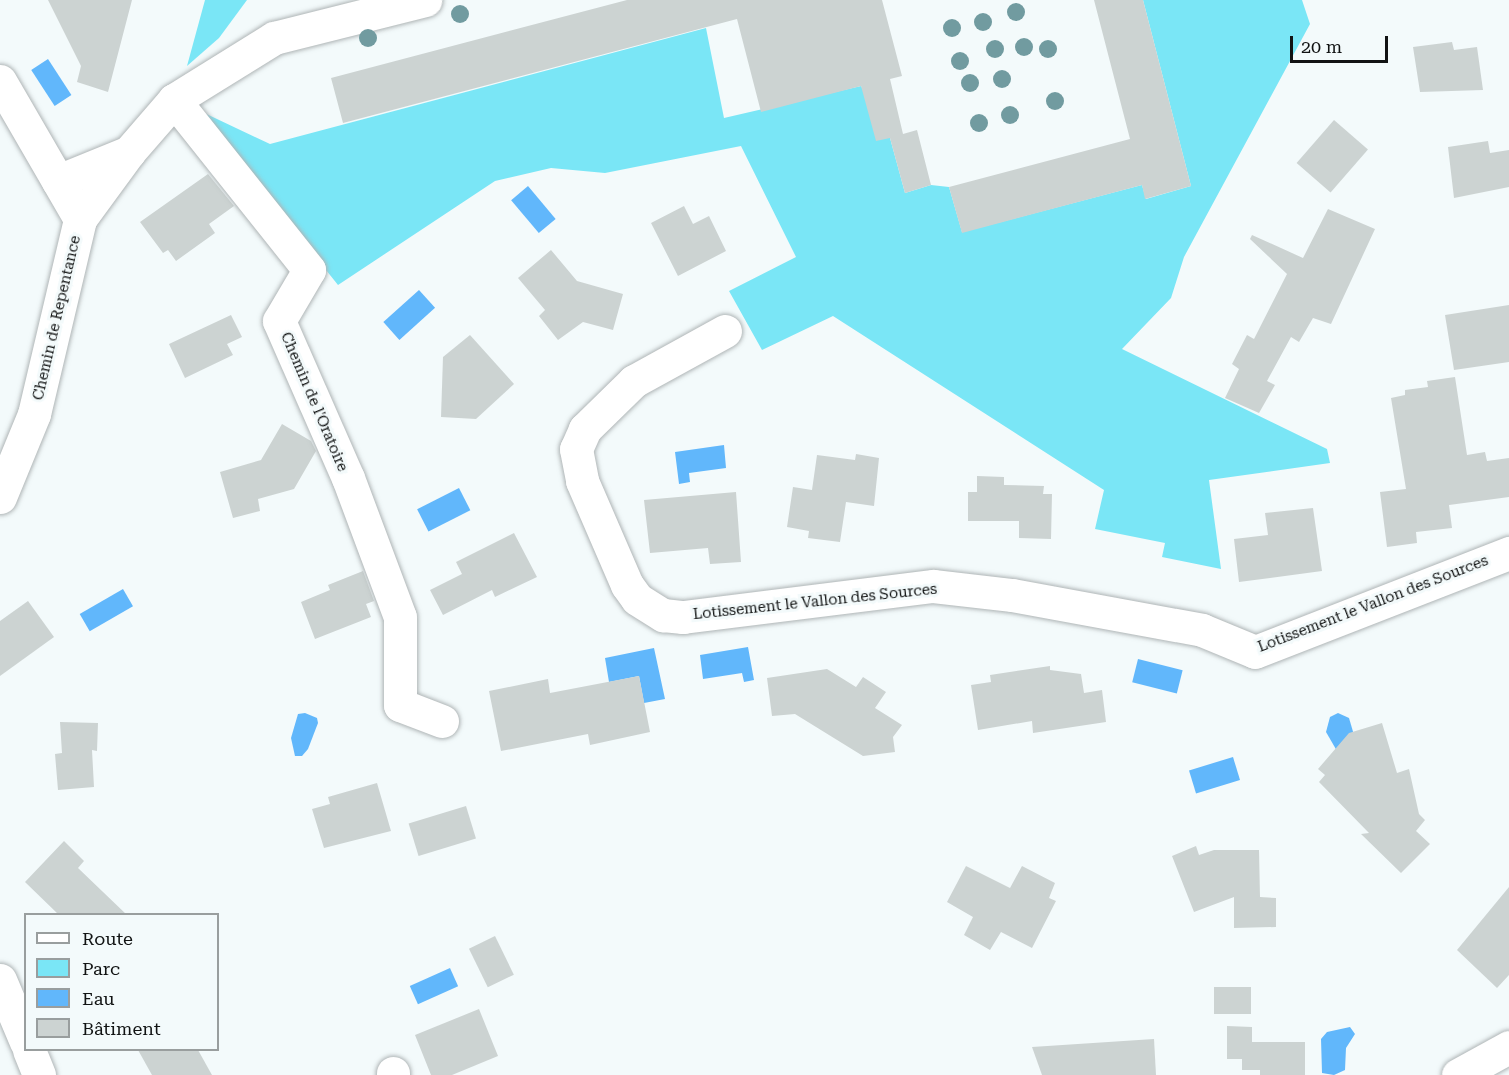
<!DOCTYPE html>
<html>
<head>
<meta charset="utf-8">
<style>
  body { margin:0 }
  #map { position:relative; width:1509px; height:1075px; overflow:hidden; background:#f3fafb; font-family:"Roboto Serif",serif }
  div>[style] { position:absolute }
  .green>* { inset:0; background:#7ae6f6 }
  .water>* { inset:0; background:#61b7fb; transform-origin:0 0 }
  .building>* { inset:0; background:#ccd3d2; transform-origin:0 0 }
  .roads { filter:drop-shadow(0 0 2px #afb5b6) drop-shadow(0 0 2px #afb5b6) }
  .street>* { height:33px; margin:-16.5px; padding:0 16.5px; transform-origin:16.5px; border-radius:16.5px; background:#fff }
  .trees>* { width:18px; height:18px; margin:-9px; border-radius:50%; background:#719ba0 }
  span { translate:-50% -50%; white-space:nowrap; text-align:center; line-height:1.15; -webkit-text-stroke:6px #f3fafb; paint-order:stroke }
  .street-label { font-size:15px; color:#111313 }
  .legend { position:absolute; left:24px; top:913px; width:195px; height:138px; box-sizing:border-box; background:#f3fafb; border:2px solid #999e9e; margin:0; padding:8px 10px; list-style:none; font-size:18px; color:#111313 }
  .legend li { display:flex; align-items:center; gap:12px; height:30px }
  .legend b { width:30px; border:2px solid #999e9e }
  .scale { position:absolute; left:1290px; top:36px; width:98px; height:27px; box-sizing:border-box; border:3px solid #111313; border-top:0; padding-left:8px; font-size:18px; line-height:21px; white-space:nowrap; color:#111313; -webkit-text-stroke:4px #f3fafb; paint-order:stroke }
</style>
</head>
<body>
<div id="map">
  <div class="green">
    <i style="clip-path:polygon(205px 0,247px 0,219px 38px,187px 66px)"></i>
    <i style="clip-path:polygon(1143px 0,1302px 0,1310px 24px,1184px 257px,1171px 298px,1122px 349px,1327px 449px,1330px 463px,1209px 480px,1221px 569px,1162px 557px,1165px 543px,1095px 529px,1104px 490px,833px 316px,762px 350px,729px 291px,796px 257px,741px 146px,605px 173px,551px 168px,495px 181px,338px 285px,198px 110px,270px 144px,706px 28px,724px 118px,861px 86px,890px 138px,905px 193px,931px 185px,949px 187px,962px 232px,1142px 185px,1146px 199px,1191px 186px)"></i>
  </div>
  <div class="water">
    <i style="left:48px;top:59px;width:43px;height:20px;rotate:57deg"></i>
    <i style="left:528px;top:186px;width:43px;height:22px;rotate:50deg"></i>
    <i style="left:419px;top:290px;width:24px;height:48px;rotate:48deg"></i>
    <i style="clip-path:polygon(724px 445px,726px 468px,689px 473px,690px 482px,679px 484px,675px 452px)"></i>
    <i style="left:459px;top:488px;width:25px;height:47px;rotate:63deg"></i>
    <i style="left:123px;top:589px;width:20px;height:50px;rotate:60deg"></i>
    <i style="clip-path:polygon(748px 647px,754px 680px,744px 682px,742px 673px,703px 679px,700px 655px)"></i>
    <i style="clip-path:polygon(654px 648px,665px 699px,644px 703px,639px 676px,609px 682px,605px 658px)"></i>
    <i style="left:1138px;top:659px;width:46px;height:24px;rotate:14deg"></i>
    <i style="clip-path:polygon(305px 713px,317px 718px,318px 723px,308px 749px,302px 756px,295px 756px,291px 738px,298px 714px)"></i>
    <i style="clip-path:polygon(1338px 713px,1349px 718px,1354px 735px,1337px 751px,1326px 732px,1330px 717px)"></i>
    <i style="left:1233px;top:757px;width:24px;height:46px;rotate:73deg"></i>
    <i style="left:450px;top:968px;width:20px;height:44px;rotate:66deg"></i>
    <i style="clip-path:polygon(1350px 1027px,1355px 1034px,1346px 1048px,1345px 1070px,1334px 1075px,1322px 1073px,1321px 1039px,1327px 1032px)"></i>
  </div>
  <div class="building">
    <i style="clip-path:polygon(48px 0,132px 0,108px 92px,77px 82px,81px 66px)"></i>
    <i style="clip-path:polygon(627px 0,882px 0,902px 76px,890px 79px,903px 134px,917px 130px,931px 185px,905px 193px,890px 138px,876px 141px,861px 86px,761px 112px,737px 19px,343px 123px,331px 78px)"></i>
    <i style="clip-path:polygon(1094px 0,1143px 0,1191px 186px,1145px 199px,1142px 185px,962px 233px,949px 187px,1130px 139px)"></i>
    <i style="clip-path:polygon(1452px 42px,1454px 50px,1477px 47px,1483px 90px,1420px 92px,1413px 47px)"></i>
    <i style="left:1334px;top:120px;width:45px;height:57px;rotate:41deg"></i>
    <i style="clip-path:polygon(1488px 141px,1490px 153px,1509px 150px,1509px 187px,1454px 198px,1448px 147px)"></i>
    <i style="clip-path:polygon(208px 174px,234px 206px,209px 224px,215px 233px,176px 261px,168px 250px,163px 253px,140px 222px)"></i>
    <i style="clip-path:polygon(684px 206px,693px 224px,709px 216px,726px 251px,678px 276px,651px 223px)"></i>
    <i style="clip-path:polygon(1328px 209px,1375px 229px,1331px 324px,1313px 318px,1299px 342px,1291px 337px,1267px 381px,1275px 385px,1259px 413px,1225px 398px,1239px 369px,1232px 364px,1247px 335px,1254px 339px,1287px 274px,1250px 239px,1252px 235px,1303px 258px)"></i>
    <i style="clip-path:polygon(551px 250px,577px 281px,623px 294px,613px 330px,583px 322px,558px 340px,539px 316px,545px 310px,518px 278px)"></i>
    <i style="clip-path:polygon(1509px 305px,1509px 362px,1454px 370px,1445px 315px)"></i>
    <i style="clip-path:polygon(231px 315px,242px 337px,227px 344px,233px 355px,185px 378px,169px 344px)"></i>
    <i style="clip-path:polygon(470px 335px,514px 384px,476px 419px,441px 417px,443px 357px)"></i>
    <i style="clip-path:polygon(1455px 377px,1467px 455px,1485px 452px,1487px 461px,1509px 458px,1509px 497px,1449px 505px,1452px 528px,1416px 532px,1417px 543px,1387px 547px,1380px 492px,1406px 489px,1391px 398px,1405px 395px,1405px 390px,1428px 387px,1427px 381px)"></i>
    <i style="clip-path:polygon(282px 424px,311px 441px,316px 451px,294px 489px,258px 499px,260px 511px,233px 518px,220px 472px,261px 460px)"></i>
    <i style="clip-path:polygon(856px 454px,879px 458px,874px 506px,846px 502px,840px 542px,808px 538px,809px 531px,787px 527px,793px 487px,812px 490px,817px 455px,855px 460px)"></i>
    <i style="clip-path:polygon(977px 476px,1004px 477px,1004px 485px,1044px 486px,1043px 494px,1052px 494px,1051px 539px,1019px 538px,1019px 521px,968px 521px,968px 492px,977px 492px)"></i>
    <i style="clip-path:polygon(736px 492px,741px 562px,710px 564px,708px 548px,650px 553px,644px 500px)"></i>
    <i style="clip-path:polygon(1313px 508px,1322px 571px,1239px 582px,1234px 539px,1268px 535px,1265px 513px)"></i>
    <i style="clip-path:polygon(514px 533px,537px 577px,495px 597px,492px 590px,443px 615px,430px 590px,462px 574px,456px 562px)"></i>
    <i style="clip-path:polygon(363px 571px,374px 601px,366px 604px,371px 617px,315px 639px,301px 602px,330px 590px,328px 585px)"></i>
    <i style="clip-path:polygon(28px 601px,54px 637px,0 676px,0 621px)"></i>
    <i style="clip-path:polygon(1050px 666px,1050px 670px,1081px 674px,1084px 693px,1102px 690px,1106px 722px,1033px 733px,1032px 721px,978px 730px,971px 685px,991px 682px,990px 675px)"></i>
    <i style="clip-path:polygon(827px 669px,856px 687px,863px 677px,886px 692px,875px 708px,902px 725px,893px 737px,895px 752px,863px 756px,795px 714px,772px 716px,767px 678px)"></i>
    <i style="clip-path:polygon(639px 676px,650px 732px,590px 745px,588px 734px,501px 751px,489px 691px,548px 679px,550px 693px)"></i>
    <i style="clip-path:polygon(60px 722px,98px 723px,97px 751px,92px 750px,94px 787px,58px 790px,55px 754px,62px 753px)"></i>
    <i style="clip-path:polygon(1382px 723px,1397px 773px,1409px 769px,1419px 814px,1425px 820px,1416px 831px,1430px 844px,1401px 873px,1361px 834px,1369px 833px,1319px 782px,1325px 775px,1318px 769px,1349px 733px)"></i>
    <i style="clip-path:polygon(377px 783px,391px 831px,324px 848px,312px 809px,330px 804px,328px 797px)"></i>
    <i style="left:466px;top:806px;width:34px;height:60px;rotate:73deg"></i>
    <i style="clip-path:polygon(64px 841px,84px 861px,78px 868px,127px 915px,59px 915px,25px 882px)"></i>
    <i style="clip-path:polygon(1196px 846px,1199px 855px,1214px 850px,1259px 850px,1260px 897px,1276px 898px,1276px 927px,1234px 928px,1234px 897px,1194px 912px,1172px 856px)"></i>
    <i style="clip-path:polygon(966px 866px,1010px 888px,1022px 866px,1055px 883px,1049px 898px,1056px 901px,1032px 948px,1001px 932px,990px 950px,964px 935px,973px 917px,947px 902px)"></i>
    <i style="clip-path:polygon(1509px 887px,1509px 975px,1497px 988px,1457px 950px)"></i>
    <i style="left:495px;top:936px;width:43px;height:29px;rotate:64deg"></i>
    <i style="left:1214px;top:987px;width:37px;height:27px"></i>
    <i style="clip-path:polygon(479px 1009px,498px 1056px,452px 1075px,431px 1075px,415px 1035px)"></i>
    <i style="clip-path:polygon(1227px 1026px,1252px 1027px,1252px 1042px,1305px 1042px,1305px 1075px,1260px 1075px,1260px 1070px,1242px 1070px,1242px 1059px,1227px 1059px)"></i>
    <i style="clip-path:polygon(1154px 1039px,1156px 1075px,1042px 1075px,1032px 1047px)"></i>
    <i style="clip-path:polygon(138px 1050px,198px 1050px,212px 1075px,152px 1075px)"></i>
  </div>
  <div class="roads">
    <div class="street">
      <i style="left:0;top:81px;width:160px;rotate:59.9deg"></i>
      <i style="left:174px;top:100px;width:217px;rotate:51.5deg"></i>
      <i style="left:309px;top:270px;width:59px;rotate:120.5deg"></i>
      <i style="left:279px;top:321px;width:171px;rotate:66.3deg"></i>
      <i style="left:348px;top:478px;width:148px;rotate:69.5deg"></i>
      <i style="left:400px;top:617px;width:88px;rotate:90deg"></i>
      <i style="left:400px;top:705px;width:45px;rotate:20.9deg"></i>
      <i style="left:58px;top:181px;width:77px;rotate:-22.2deg"></i>
      <i style="left:725px;top:331px;width:104px;rotate:151.2deg"></i>
      <i style="left:634px;top:381px;width:69px;rotate:135.6deg"></i>
      <i style="left:585px;top:429px;width:22px;rotate:114deg"></i>
      <i style="left:576px;top:449px;width:33px;rotate:79deg"></i>
      <i style="left:582px;top:481px;width:113px;rotate:66.6deg"></i>
      <i style="left:627px;top:585px;width:17px;rotate:54deg"></i>
      <i style="left:637px;top:599px;width:31px;rotate:32deg"></i>
      <i style="left:663px;top:615px;width:20px;rotate:6deg"></i>
      <i style="left:683px;top:617px;width:252px;rotate:-7.1deg"></i>
      <i style="left:933px;top:586px;width:80px;rotate:6.5deg"></i>
      <i style="left:1012px;top:595px;width:193px;rotate:10.4deg"></i>
      <i style="left:1202px;top:630px;width:57px;rotate:22.5deg"></i>
      <i style="left:1255px;top:652px;width:273px;rotate:-21.3deg"></i>
      <i style="left:0;top:497px;width:90px;rotate:-67.7deg"></i>
      <i style="left:34px;top:414px;width:200px;rotate:-76.7deg"></i>
      <i style="left:80px;top:219px;width:83px;rotate:-53.8deg"></i>
      <i style="left:129px;top:152px;width:69px;rotate:-49.1deg"></i>
      <i style="left:174px;top:100px;width:118px;rotate:-31.8deg"></i>
      <i style="left:274px;top:38px;width:156px;rotate:-14.1deg"></i>
      <i style="left:0;top:980px;width:67px;rotate:67.2deg"></i>
      <i style="left:29px;top:1050px;width:27px;rotate:68deg"></i>
      <i style="left:393px;top:1073px;width:2px;rotate:90deg"></i>
      <i style="left:1458px;top:1075px;width:58px;rotate:-28.8deg"></i>
    </div>
  </div>
  <div class="trees">
    <i style="left:1016px;top:12px"></i>
    <i style="left:460px;top:14px"></i>
    <i style="left:983px;top:22px"></i>
    <i style="left:952px;top:28px"></i>
    <i style="left:368px;top:38px"></i>
    <i style="left:1024px;top:47px"></i>
    <i style="left:995px;top:49px"></i>
    <i style="left:1048px;top:49px"></i>
    <i style="left:960px;top:61px"></i>
    <i style="left:1002px;top:79px"></i>
    <i style="left:970px;top:83px"></i>
    <i style="left:1055px;top:101px"></i>
    <i style="left:1010px;top:115px"></i>
    <i style="left:979px;top:123px"></i>
  </div>
  <div class="street-label">
    <span style="left:57px;top:318px;rotate:-77deg">Chemin de Repentance</span>
    <span style="left:314px;top:402px;rotate:67deg">Chemin de l'Oratoire</span>
    <span style="left:815px;top:602px;rotate:-6deg">Lotissement le Vallon des Sources</span>
    <span style="left:1373px;top:604px;rotate:-21deg">Lotissement le Vallon des Sources</span>
  </div>
  <ul class="legend">
  <li><b style="height:8px;background:#fff"></b>Route</li>
  <li><b style="height:16px;background:#7ae6f6"></b>Parc</li>
  <li><b style="height:16px;background:#61b7fb"></b>Eau</li>
  <li><b style="height:16px;background:#ccd3d2"></b>Bâtiment</li>
  </ul>
  <div class="scale">20 m</div>
</div>
</body>
</html>
